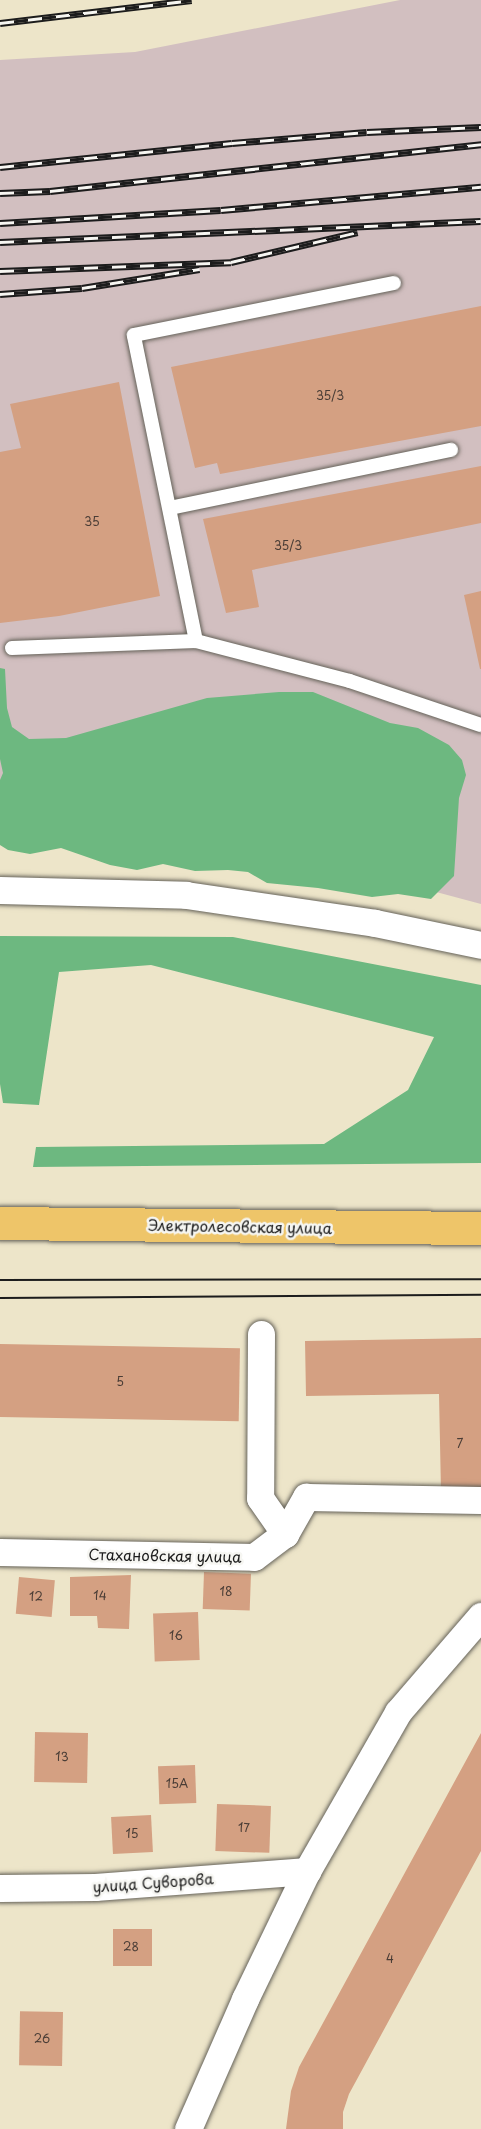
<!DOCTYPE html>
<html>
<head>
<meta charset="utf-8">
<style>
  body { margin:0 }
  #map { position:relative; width:481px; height:2129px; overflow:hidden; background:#ede5c9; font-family:"Playpen Sans",sans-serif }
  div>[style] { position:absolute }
  .industrial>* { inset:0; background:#d2bfc0 }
  .forest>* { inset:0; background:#6db880 }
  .building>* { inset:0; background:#d4a082; transform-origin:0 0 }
  .roads { filter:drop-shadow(0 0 2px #656259) drop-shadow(0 0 2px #656259) }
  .service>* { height:14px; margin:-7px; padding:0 7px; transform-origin:7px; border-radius:7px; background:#fff }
  .minor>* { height:27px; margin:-13.5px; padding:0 13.5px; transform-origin:13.5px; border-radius:13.5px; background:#fff }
  .primary>* { height:33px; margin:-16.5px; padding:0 16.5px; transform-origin:16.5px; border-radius:16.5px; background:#eec569 }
  .tram>* { height:1.5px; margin:-0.75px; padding:0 0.75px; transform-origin:0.75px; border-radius:0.75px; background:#1c1c1c }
  .rail>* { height:7px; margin-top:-3.5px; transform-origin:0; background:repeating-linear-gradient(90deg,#f6f6f2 0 14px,#1c1c1c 0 28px); box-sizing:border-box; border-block:2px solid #1c1c1c }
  span { translate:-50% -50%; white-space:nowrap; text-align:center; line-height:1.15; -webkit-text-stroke:5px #f6f6f2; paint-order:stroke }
  .number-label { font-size:12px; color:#4a3d36 }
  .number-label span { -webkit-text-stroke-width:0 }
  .street-label { font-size:15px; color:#1c1c1c }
</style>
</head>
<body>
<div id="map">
  <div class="industrial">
    <i style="clip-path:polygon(400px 0,481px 0,481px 904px,141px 813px,0 819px,0 60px,135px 52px)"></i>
  </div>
  <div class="forest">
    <i style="clip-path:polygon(0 668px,5px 669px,7px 708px,12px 727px,29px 739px,66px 738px,207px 698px,279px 692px,313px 692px,390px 723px,418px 728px,449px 745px,462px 760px,466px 775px,459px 798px,454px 876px,431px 899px,398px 894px,372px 897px,318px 888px,267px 883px,248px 872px,228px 870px,195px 871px,163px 864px,137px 870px,110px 865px,61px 848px,30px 854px,8px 850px,0 845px,0 780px,3px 773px,0 759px)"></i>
    <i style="clip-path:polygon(0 936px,233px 937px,481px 985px,481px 1163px,33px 1167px,36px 1147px,324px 1144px,408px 1090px,434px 1037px,151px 965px,59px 972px,39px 1105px,3px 1103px,0 1084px)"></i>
  </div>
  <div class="building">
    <i style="clip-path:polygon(481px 306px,481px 426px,220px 474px,217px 463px,195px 468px,171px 367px)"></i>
    <i style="clip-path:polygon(119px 382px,160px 596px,59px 616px,0 623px,0 452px,21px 448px,10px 404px)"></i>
    <i style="clip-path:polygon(481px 466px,481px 523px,252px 570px,259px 607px,226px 613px,203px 519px)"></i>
    <i style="clip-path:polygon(481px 591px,481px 669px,480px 669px,464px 595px)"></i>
    <i style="clip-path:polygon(481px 1338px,481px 1491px,441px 1492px,439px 1394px,306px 1396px,305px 1341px)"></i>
    <i style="left:0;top:1344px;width:240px;height:73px;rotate:1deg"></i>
    <i style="left:204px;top:1572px;width:47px;height:37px;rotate:2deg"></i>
    <i style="clip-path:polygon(131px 1575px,129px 1629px,98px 1628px,97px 1616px,70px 1616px,70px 1577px)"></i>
    <i style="left:19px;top:1577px;width:36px;height:37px;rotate:5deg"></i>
    <i style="left:198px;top:1612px;width:48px;height:45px;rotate:88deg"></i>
    <i style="left:35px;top:1732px;width:53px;height:50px;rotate:1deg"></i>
    <i style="clip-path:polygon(481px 1733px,481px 1851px,349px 2094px,343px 2112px,343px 2129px,286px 2129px,291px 2091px,299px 2067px)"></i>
    <i style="left:195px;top:1765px;width:38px;height:37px;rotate:88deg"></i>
    <i style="left:217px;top:1804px;width:54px;height:47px;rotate:2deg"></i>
    <i style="left:151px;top:1815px;width:37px;height:40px;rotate:87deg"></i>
    <i style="left:113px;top:1929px;width:39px;height:37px"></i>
    <i style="left:63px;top:2012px;width:54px;height:43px;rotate:91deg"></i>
  </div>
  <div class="roads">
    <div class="service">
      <i style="left:170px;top:508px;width:287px;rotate:-11.7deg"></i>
      <i style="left:196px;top:641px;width:312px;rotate:-101.5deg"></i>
      <i style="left:134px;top:335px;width:265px;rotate:-11.3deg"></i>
      <i style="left:12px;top:648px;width:184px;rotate:-2.2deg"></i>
      <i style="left:196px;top:641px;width:159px;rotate:14.6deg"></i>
      <i style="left:350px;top:681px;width:138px;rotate:18.6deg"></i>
    </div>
    <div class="minor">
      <i style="left:0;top:890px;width:186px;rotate:1.5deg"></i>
      <i style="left:186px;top:895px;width:191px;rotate:8.4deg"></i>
      <i style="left:375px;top:923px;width:108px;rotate:11.7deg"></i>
      <i style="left:261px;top:1334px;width:164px;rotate:90.3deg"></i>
      <i style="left:260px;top:1498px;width:44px;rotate:55.2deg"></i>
      <i style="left:0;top:1552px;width:254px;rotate:1.1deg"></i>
      <i style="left:254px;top:1557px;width:39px;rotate:-37deg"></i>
      <i style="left:285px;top:1534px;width:43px;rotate:-60.4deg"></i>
      <i style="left:306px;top:1497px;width:175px;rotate:1deg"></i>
      <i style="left:0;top:1888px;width:95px;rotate:-0.6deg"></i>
      <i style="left:95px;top:1887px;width:213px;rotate:-4.3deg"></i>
      <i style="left:188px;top:2129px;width:142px;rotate:-66.3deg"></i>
      <i style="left:245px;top:1999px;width:142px;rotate:-64.2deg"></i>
      <i style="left:307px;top:1871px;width:183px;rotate:-60.2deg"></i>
      <i style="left:398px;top:1712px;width:127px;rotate:-49.2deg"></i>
    </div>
    <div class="primary">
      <i style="left:0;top:1223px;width:481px;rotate:0.6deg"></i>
    </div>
  </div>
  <div class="tram">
    <i style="left:0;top:1280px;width:481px;rotate:-0.1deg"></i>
    <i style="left:0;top:1298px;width:481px;rotate:-0.4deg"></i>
  </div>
  <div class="rail">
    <i style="left:0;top:23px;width:193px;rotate:-6.8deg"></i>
    <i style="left:0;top:167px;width:233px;rotate:-5.9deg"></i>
    <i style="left:232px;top:143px;width:135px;rotate:-4.7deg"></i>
    <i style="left:367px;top:132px;width:114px;rotate:-2.5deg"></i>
    <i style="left:0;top:193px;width:50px;rotate:-2.3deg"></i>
    <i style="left:50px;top:191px;width:434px;rotate:-6.2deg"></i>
    <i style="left:0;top:223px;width:221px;rotate:-3.4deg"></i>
    <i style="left:221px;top:210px;width:261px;rotate:-5.1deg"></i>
    <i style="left:0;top:242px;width:481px;rotate:-2.5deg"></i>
    <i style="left:0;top:271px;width:231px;rotate:-2.2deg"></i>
    <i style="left:231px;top:262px;width:130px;rotate:-13.3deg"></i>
    <i style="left:0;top:294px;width:82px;rotate:-4.2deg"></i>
    <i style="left:82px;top:288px;width:119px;rotate:-9.2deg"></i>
  </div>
  <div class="number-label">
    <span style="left:330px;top:396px">35/3</span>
    <span style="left:92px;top:522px">35</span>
    <span style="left:288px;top:546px">35/3</span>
    <span style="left:120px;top:1382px">5</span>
    <span style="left:460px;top:1444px">7</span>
    <span style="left:226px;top:1592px">18</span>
    <span style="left:100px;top:1596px">14</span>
    <span style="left:36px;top:1597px">12</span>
    <span style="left:176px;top:1636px">16</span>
    <span style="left:62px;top:1757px">13</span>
    <span style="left:177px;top:1784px">15А</span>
    <span style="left:244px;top:1828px">17</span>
    <span style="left:132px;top:1834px">15</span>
    <span style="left:131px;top:1947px">28</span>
    <span style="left:390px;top:1959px">4</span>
    <span style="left:42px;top:2039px">26</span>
  </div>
  <div class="street-label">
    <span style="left:240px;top:1226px;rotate:1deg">Электролесовская улица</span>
    <span style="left:165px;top:1555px;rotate:1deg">Стахановская улица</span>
    <span style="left:153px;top:1882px;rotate:-4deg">улица Суворова</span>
  </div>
</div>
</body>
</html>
